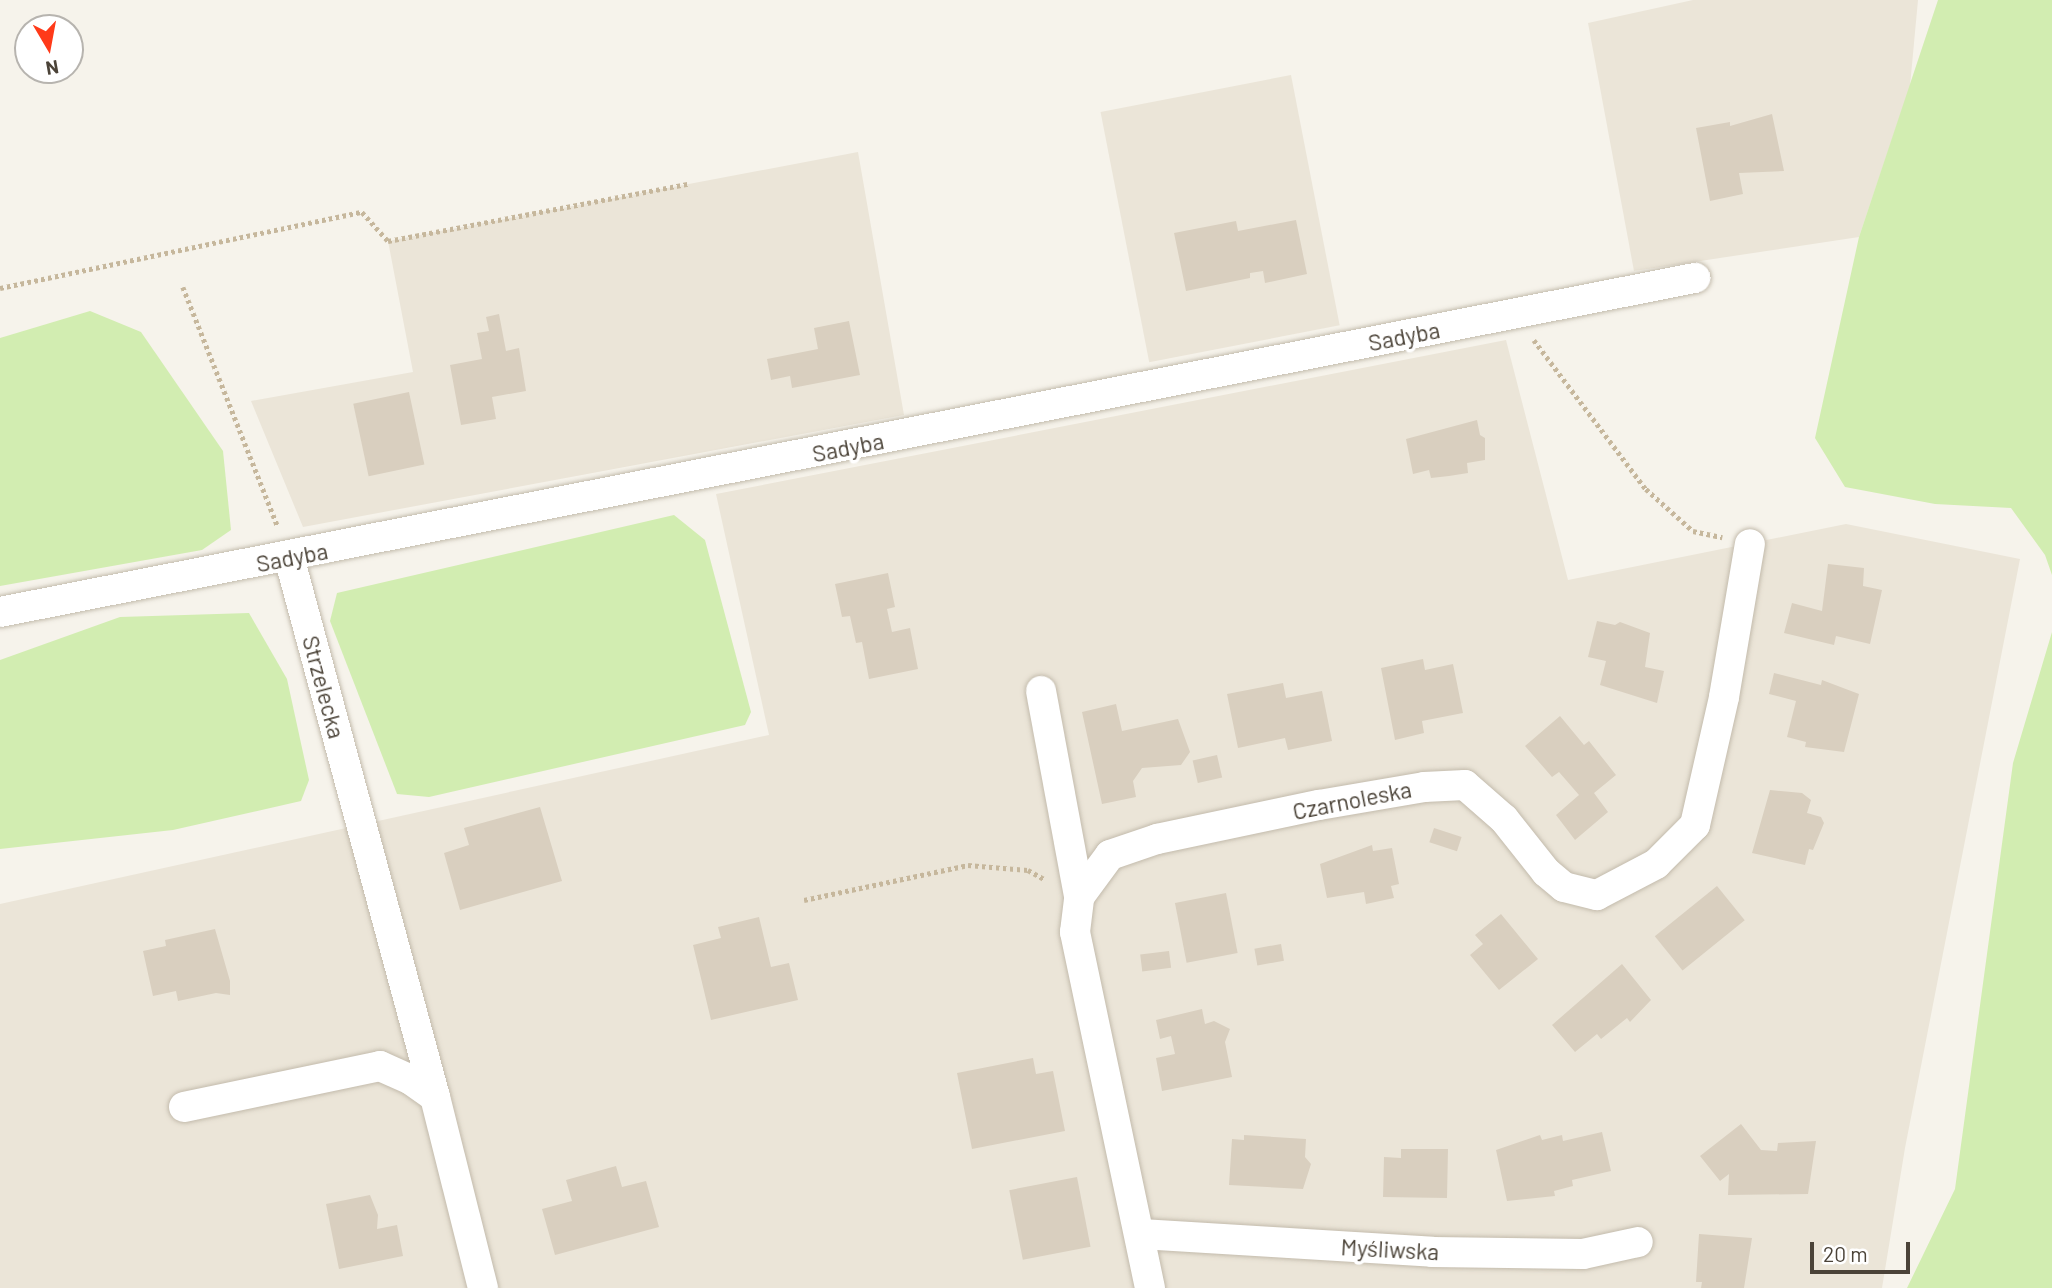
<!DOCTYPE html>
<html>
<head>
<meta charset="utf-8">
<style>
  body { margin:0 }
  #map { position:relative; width:2052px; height:1288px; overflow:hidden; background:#f6f3eb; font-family:Barlow,sans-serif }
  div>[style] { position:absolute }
  .residential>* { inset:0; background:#ebe5d8; transform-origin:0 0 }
  .green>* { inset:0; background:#d2edb1 }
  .building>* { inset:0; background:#d9cfbf; transform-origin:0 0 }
  .path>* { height:4.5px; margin-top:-2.25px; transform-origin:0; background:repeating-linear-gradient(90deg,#c6b79c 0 3.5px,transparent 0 7px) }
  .roads { filter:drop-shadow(0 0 2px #c3bbac) drop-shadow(0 0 2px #c3bbac) }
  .street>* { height:30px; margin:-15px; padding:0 15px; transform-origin:15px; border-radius:15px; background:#fff }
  span { translate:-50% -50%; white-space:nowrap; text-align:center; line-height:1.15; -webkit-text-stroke:7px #fff; paint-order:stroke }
  .street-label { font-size:23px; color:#4b4338 }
  .north { position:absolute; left:14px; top:14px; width:70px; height:70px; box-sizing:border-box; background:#fff; border:2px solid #b7b4af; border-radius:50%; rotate:170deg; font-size:19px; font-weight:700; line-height:28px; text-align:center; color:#4b4338 }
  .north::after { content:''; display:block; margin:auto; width:24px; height:32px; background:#ff3a19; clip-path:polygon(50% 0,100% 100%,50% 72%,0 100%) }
  .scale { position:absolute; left:1810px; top:1242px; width:100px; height:32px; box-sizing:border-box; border:4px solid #4b4338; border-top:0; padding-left:9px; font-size:21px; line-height:24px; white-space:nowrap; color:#4b4338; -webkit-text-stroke:5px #fff; paint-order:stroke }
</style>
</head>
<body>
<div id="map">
  <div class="residential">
    <i style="clip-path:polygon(1693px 0,1918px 0,1910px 86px,1859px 237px,1634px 271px,1588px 23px)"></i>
    <i style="left:1291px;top:75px;width:255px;height:194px;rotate:79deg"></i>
    <i style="clip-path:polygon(858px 152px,904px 415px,303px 527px,251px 401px,413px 372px,388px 241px)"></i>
    <i style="clip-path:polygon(1506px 340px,1568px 580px,1846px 524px,2020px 559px,1905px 1148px,1882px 1288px,0 1288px,0 904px,769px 735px,716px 494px)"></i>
  </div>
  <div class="green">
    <i style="clip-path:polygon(1938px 0,2052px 0,2052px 575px,2045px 555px,2011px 508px,1935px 504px,1845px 487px,1815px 438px,1859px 237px)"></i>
    <i style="clip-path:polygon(90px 311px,141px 332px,223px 451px,231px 530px,202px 550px,0 586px,0 338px)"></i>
    <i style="clip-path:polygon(674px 515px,705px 540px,751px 712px,745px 725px,429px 797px,397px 794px,330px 621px,337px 593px)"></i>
    <i style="clip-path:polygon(249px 613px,287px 679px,309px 780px,301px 801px,173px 830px,0 849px,0 660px,120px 617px)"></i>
    <i style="clip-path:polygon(2052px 632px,2052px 1288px,1907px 1288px,1955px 1189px,2013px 763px)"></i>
  </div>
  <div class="building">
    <i style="clip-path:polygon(1772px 114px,1784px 171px,1739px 173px,1743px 194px,1710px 201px,1696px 128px,1730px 122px,1730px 126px)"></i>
    <i style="clip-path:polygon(1296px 220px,1307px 274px,1265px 283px,1263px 271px,1250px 273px,1250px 278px,1186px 291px,1174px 233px,1236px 221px,1238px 231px)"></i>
    <i style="clip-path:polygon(499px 314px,506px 351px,519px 348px,526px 391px,492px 397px,496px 419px,461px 425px,450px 365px,482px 359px,477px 333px,489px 331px,486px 317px)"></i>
    <i style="clip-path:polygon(849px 321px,860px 375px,792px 388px,790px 376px,771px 380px,767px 359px,818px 349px,814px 328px)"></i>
    <i style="left:409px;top:392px;width:74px;height:57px;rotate:78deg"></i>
    <i style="clip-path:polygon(1477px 420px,1480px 435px,1485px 438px,1485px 460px,1467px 463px,1468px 473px,1449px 476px,1431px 478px,1429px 470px,1413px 474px,1406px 439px)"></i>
    <i style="clip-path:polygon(1828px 564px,1864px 568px,1863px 586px,1882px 590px,1870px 644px,1836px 636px,1834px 645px,1784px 633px,1792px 603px,1822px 611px)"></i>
    <i style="clip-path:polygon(888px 573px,895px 607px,887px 609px,892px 632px,910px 628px,918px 669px,869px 679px,862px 642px,856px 643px,850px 616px,842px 617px,835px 584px)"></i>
    <i style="clip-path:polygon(1597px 621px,1615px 625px,1620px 622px,1650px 633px,1645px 667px,1664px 671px,1657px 703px,1600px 685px,1606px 661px,1588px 657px)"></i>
    <i style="clip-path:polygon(1423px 659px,1425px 670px,1453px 664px,1463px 713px,1422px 721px,1424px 733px,1395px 740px,1381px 668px)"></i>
    <i style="clip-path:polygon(1774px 673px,1821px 685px,1822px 680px,1859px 694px,1844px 752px,1805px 747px,1806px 742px,1787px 737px,1796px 701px,1769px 694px)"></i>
    <i style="clip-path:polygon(1283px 683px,1286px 698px,1322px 691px,1332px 741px,1288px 750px,1285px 738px,1238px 748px,1227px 694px)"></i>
    <i style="clip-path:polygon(1116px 704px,1122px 731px,1178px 719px,1190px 752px,1181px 765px,1142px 768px,1133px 781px,1136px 797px,1102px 804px,1082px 712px)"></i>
    <i style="clip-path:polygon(1560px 716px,1584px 745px,1589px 741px,1616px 775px,1594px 793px,1608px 812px,1575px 840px,1556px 815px,1579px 795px,1559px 772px,1552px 777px,1525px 746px)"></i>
    <i style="left:1217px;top:755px;width:23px;height:25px;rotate:77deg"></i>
    <i style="clip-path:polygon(1770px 790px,1802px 793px,1811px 800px,1807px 813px,1821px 817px,1824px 823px,1813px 850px,1809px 849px,1805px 865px,1752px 853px)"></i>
    <i style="clip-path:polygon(540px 807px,562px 881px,460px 910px,444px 853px,469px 845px,464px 828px)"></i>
    <i style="left:1434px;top:828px;width:29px;height:15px;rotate:18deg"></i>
    <i style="clip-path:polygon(1372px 845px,1373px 851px,1392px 848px,1399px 884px,1391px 886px,1394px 898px,1366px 904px,1364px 892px,1327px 898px,1320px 864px)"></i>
    <i style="left:1717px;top:886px;width:44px;height:80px;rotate:51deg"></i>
    <i style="left:1226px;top:893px;width:61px;height:52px;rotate:79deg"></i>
    <i style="clip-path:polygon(1501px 914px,1538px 959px,1499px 990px,1470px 955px,1483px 944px,1475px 935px)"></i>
    <i style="clip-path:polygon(759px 917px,771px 967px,789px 963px,798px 1000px,711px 1020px,693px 945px,721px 938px,718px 927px)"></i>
    <i style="clip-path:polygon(215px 929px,230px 981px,230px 995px,216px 993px,178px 1001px,176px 991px,153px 996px,143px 951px,166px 946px,165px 940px)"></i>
    <i style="left:1281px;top:944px;width:17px;height:27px;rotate:80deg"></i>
    <i style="left:1169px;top:951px;width:17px;height:29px;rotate:83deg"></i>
    <i style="clip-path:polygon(1622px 964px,1651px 1000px,1630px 1022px,1627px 1018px,1601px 1039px,1597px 1034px,1575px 1052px,1552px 1025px)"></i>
    <i style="clip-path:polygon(1202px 1009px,1205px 1024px,1214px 1021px,1230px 1029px,1225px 1042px,1232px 1077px,1162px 1091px,1156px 1058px,1175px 1054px,1171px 1036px,1160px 1039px,1156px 1020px)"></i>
    <i style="clip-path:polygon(1033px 1058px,1036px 1074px,1053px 1071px,1065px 1131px,972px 1149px,957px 1073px)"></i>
    <i style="clip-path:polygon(1741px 1124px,1761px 1150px,1777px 1151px,1778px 1143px,1816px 1141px,1808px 1194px,1728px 1195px,1729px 1174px,1720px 1181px,1700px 1156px)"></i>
    <i style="clip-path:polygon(1602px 1132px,1611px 1171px,1572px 1180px,1573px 1186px,1554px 1191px,1555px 1196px,1507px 1201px,1496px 1150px,1540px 1135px,1542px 1140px,1562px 1135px,1563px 1141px)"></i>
    <i style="clip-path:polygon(1244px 1135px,1306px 1139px,1305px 1157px,1311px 1164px,1303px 1189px,1229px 1185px,1232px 1139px,1244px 1140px)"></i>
    <i style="clip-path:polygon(1401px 1149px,1448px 1149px,1447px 1198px,1383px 1197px,1384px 1157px,1401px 1158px)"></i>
    <i style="clip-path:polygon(616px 1166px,622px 1187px,646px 1181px,659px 1227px,555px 1255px,542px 1209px,572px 1201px,566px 1180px)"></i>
    <i style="left:1077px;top:1177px;width:71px;height:69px;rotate:79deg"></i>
    <i style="clip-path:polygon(370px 1195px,378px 1215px,377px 1229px,397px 1225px,403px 1256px,339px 1269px,326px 1204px)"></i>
    <i style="clip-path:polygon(1699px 1234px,1752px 1238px,1744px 1288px,1701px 1288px,1702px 1282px,1696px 1282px)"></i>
  </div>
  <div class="path">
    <i style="left:183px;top:287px;width:258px;rotate:68.4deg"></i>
    <i style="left:0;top:288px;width:370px;rotate:-11.9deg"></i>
    <i style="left:362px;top:212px;width:39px;rotate:48deg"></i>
    <i style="left:388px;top:241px;width:305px;rotate:-10.8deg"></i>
    <i style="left:1534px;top:340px;width:186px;rotate:53.1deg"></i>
    <i style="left:1646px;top:489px;width:63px;rotate:41.8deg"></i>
    <i style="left:1693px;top:531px;width:30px;rotate:12deg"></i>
    <i style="left:804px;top:900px;width:168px;rotate:-12deg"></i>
    <i style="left:968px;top:865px;width:60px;rotate:4.8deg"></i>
    <i style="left:1028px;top:870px;width:18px;rotate:29deg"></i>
  </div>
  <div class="roads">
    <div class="street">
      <i style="left:289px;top:557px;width:559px;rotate:74.87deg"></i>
      <i style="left:0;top:612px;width:1728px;rotate:-11.15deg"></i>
      <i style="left:1041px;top:691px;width:209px;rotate:79.5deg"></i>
      <i style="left:184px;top:1107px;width:200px;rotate:-11.8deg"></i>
      <i style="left:380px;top:1066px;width:34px;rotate:24deg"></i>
      <i style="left:411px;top:1080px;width:29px;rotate:35deg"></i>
      <i style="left:435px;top:1097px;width:197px;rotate:75.9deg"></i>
      <i style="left:1141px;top:1234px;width:292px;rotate:3.5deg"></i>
      <i style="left:1432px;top:1252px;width:151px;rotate:0.8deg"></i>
      <i style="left:1583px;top:1254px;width:56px;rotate:-12.3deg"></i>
      <i style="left:1150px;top:1288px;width:364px;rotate:-101.9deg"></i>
      <i style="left:1075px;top:932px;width:35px;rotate:-83deg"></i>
      <i style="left:1079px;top:897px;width:52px;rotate:-53.6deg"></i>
      <i style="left:1110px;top:855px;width:50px;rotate:-18.8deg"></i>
      <i style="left:1157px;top:839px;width:166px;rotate:-11.9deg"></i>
      <i style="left:1319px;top:805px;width:107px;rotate:-9.7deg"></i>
      <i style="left:1424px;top:787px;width:41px;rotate:-2.8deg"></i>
      <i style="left:1465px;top:785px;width:52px;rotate:41.1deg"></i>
      <i style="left:1504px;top:819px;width:68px;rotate:51.6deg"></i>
      <i style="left:1546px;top:872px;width:23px;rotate:40deg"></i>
      <i style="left:1564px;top:887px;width:34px;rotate:14deg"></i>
      <i style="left:1597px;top:895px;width:67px;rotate:-27.7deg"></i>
      <i style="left:1656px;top:864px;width:55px;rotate:-45deg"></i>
      <i style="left:1695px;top:825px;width:131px;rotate:-77.2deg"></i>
      <i style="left:1724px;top:697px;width:155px;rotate:-80.4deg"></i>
    </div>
  </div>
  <div class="street-label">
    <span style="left:1404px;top:336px;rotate:-11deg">Sadyba</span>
    <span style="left:848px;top:447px;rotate:-11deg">Sadyba</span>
    <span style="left:292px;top:557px;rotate:-11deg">Sadyba</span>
    <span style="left:324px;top:687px;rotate:75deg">Strzelecka</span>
    <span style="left:1352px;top:800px;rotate:-11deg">Czarnoleska</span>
    <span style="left:1390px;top:1249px;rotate:3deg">Myśliwska</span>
  </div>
  <div class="north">N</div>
  <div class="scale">20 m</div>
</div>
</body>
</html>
